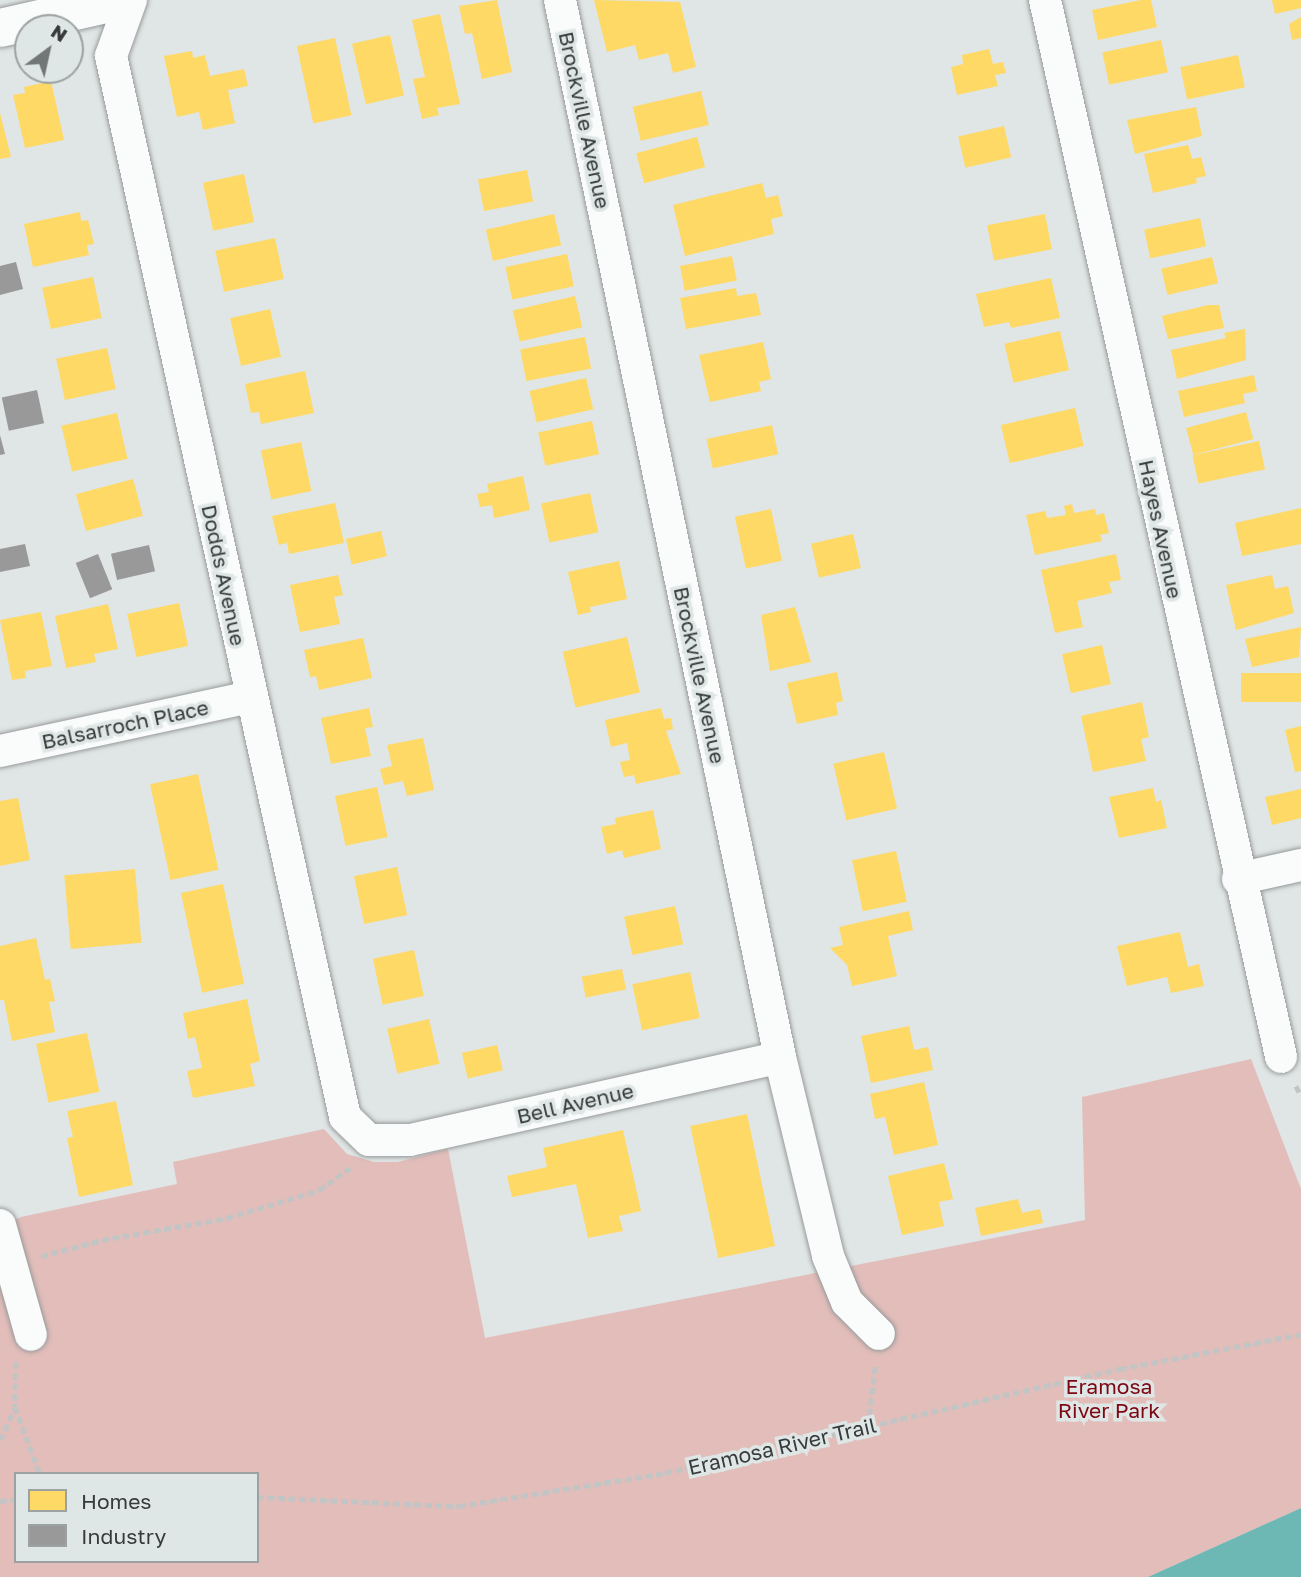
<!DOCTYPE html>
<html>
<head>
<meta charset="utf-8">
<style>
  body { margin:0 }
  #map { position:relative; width:1301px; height:1577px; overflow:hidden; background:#e0e5e5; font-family:"Golos Text",sans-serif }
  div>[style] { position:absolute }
  .green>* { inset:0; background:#e2bdba }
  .water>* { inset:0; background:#6db8b4 }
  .homes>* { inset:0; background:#ffd966; transform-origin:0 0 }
  .industry>* { inset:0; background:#999; transform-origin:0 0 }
  .path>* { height:4.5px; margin-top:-2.25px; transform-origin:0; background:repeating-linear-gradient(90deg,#c3c4c4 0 7px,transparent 0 10.5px) }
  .roads { filter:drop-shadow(0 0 2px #989b9b) drop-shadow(0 0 2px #989b9b) }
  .minor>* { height:32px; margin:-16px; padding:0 16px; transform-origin:16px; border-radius:16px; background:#fafbfb }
  .primary>* { height:38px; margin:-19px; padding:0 19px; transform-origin:19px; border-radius:19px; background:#fafbfb }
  span { translate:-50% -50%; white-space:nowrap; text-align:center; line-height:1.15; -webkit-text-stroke:7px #dfe6e6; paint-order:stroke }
  .street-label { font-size:21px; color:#373a3a }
  .park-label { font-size:21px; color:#7d0613 }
  .legend { position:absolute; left:14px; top:1472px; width:245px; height:91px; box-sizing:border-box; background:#dfe6e6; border:2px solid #9ca1a1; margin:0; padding:9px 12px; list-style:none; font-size:21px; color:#373a3a }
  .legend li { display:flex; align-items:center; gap:14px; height:35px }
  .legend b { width:35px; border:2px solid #9ca1a1 }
  .north { position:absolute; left:14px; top:14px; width:70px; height:70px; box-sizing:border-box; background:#dfe6e6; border:2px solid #9ca1a1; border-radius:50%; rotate:33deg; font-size:19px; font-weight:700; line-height:28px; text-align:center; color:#373a3a }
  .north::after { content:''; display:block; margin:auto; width:24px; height:32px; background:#727676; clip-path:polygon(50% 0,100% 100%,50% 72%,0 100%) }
</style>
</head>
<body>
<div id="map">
  <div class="green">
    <i style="clip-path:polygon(evenodd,1251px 1059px,1301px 1189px,1301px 1508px,1148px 1577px,0 1577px,0 1227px,21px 1217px,177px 1184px,173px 1162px,324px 1129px,347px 1154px,374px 1162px,398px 1162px,448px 1149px,485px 1338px,1085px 1220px,1082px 1097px,1251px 1059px,16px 1474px,257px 1474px,257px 1561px,16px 1561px,16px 1474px)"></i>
  </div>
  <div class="water">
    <i style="clip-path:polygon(1301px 1508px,1301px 1577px,1148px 1577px)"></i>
  </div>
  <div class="homes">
    <i style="clip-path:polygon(497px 0,512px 72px,482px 79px,472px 33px,465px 34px,459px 6px)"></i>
    <i style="clip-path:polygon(594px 0,680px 2px,696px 67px,673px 73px,668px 53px,639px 60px,635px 45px,607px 52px)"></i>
    <i style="clip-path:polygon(1141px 0,1151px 0,1157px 27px,1098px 40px,1092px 10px)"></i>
    <i style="clip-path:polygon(1272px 0,1301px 0,1301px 8px,1275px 14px)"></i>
    <i style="clip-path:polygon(440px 14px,460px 104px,437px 108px,439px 115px,422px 119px,413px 79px,425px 77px,412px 20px)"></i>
    <i style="clip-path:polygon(1301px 17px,1301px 38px,1292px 40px,1289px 24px)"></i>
    <i style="left:390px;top:35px;width:62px;height:39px;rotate:77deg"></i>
    <i style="left:335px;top:38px;width:79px;height:39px;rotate:78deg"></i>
    <i style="left:1161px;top:40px;width:33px;height:60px;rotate:78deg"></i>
    <i style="clip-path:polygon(989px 49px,993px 64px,1003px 62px,1006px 73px,995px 75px,998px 86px,957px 95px,951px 67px,963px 64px,962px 55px)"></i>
    <i style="clip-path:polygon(192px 51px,193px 58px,205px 55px,210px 76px,244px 69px,248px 86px,228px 90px,235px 123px,203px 130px,199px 112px,177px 117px,164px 56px)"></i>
    <i style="left:1238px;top:55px;width:33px;height:59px;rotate:78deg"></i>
    <i style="clip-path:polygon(51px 81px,64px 140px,25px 148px,13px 95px,25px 93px,24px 87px)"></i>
    <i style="left:701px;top:91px;width:35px;height:70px;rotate:77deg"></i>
    <i style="clip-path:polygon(1196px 107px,1202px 136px,1135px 154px,1127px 120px)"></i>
    <i style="clip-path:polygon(0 113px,11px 157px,0 159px)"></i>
    <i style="left:1004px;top:126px;width:32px;height:47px;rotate:77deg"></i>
    <i style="left:697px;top:137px;width:31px;height:63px;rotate:75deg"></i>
    <i style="clip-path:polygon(1188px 145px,1192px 159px,1201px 157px,1206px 176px,1196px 178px,1197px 183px,1153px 193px,1144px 154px)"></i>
    <i style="left:527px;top:170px;width:32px;height:50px;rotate:79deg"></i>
    <i style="left:244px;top:174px;width:49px;height:42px;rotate:78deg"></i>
    <i style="clip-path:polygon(762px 183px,766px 198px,778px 195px,783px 216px,771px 219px,774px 234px,685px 256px,673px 205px)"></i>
    <i style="clip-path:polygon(80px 212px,81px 221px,88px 220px,94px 244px,87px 245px,89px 255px,33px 267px,24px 224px)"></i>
    <i style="left:554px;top:214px;width:32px;height:70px;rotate:77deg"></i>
    <i style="left:1045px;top:214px;width:36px;height:59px;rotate:79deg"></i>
    <i style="left:1200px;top:218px;width:29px;height:57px;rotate:78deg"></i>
    <i style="left:275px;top:238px;width:42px;height:61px;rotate:78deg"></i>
    <i style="left:567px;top:254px;width:33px;height:63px;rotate:78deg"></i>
    <i style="left:732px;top:256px;width:25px;height:53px;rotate:79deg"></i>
    <i style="left:1212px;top:257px;width:27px;height:52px;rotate:77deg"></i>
    <i style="left:93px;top:277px;width:42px;height:52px;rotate:78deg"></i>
    <i style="clip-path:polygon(1051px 278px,1060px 318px,1011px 328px,1009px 322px,984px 327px,976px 294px)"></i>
    <i style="clip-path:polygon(736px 288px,737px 296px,756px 293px,761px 315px,686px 329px,680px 298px)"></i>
    <i style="left:575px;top:296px;width:32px;height:64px;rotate:77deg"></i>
    <i style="clip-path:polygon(1208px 305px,1219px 305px,1224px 328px,1168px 339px,1162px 316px)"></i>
    <i style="left:270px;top:309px;width:49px;height:41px;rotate:77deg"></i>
    <i style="clip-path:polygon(1245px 329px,1246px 360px,1177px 379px,1171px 350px,1226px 338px,1224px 333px)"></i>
    <i style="left:1060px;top:331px;width:40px;height:57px;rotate:77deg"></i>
    <i style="left:585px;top:337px;width:32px;height:66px;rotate:79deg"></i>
    <i style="clip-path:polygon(763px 342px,771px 379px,759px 382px,761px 391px,710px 402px,699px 355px)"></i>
    <i style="left:107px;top:348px;width:42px;height:52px;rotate:78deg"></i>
    <i style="clip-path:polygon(305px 371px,314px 413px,261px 424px,259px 412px,251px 413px,245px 384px)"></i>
    <i style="clip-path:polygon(1254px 375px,1257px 391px,1243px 394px,1245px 403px,1184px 417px,1178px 391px)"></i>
    <i style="left:586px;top:378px;width:32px;height:58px;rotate:77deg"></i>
    <i style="left:1075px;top:408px;width:39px;height:76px;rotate:77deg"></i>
    <i style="left:1246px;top:412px;width:28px;height:62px;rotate:75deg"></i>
    <i style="left:117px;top:413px;width:47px;height:57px;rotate:77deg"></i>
    <i style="left:592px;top:421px;width:34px;height:55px;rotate:78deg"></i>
    <i style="left:772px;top:425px;width:30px;height:67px;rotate:78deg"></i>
    <i style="left:1259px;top:441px;width:29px;height:68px;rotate:78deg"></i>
    <i style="left:301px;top:442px;width:50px;height:41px;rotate:78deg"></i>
    <i style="clip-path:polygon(523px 476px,530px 510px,494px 518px,492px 505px,480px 507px,477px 494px,489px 492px,487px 484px)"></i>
    <i style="left:133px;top:479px;width:38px;height:59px;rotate:75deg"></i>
    <i style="left:590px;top:493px;width:40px;height:50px;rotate:78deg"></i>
    <i style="clip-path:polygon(335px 503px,344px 543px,289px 554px,287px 543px,279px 545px,272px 516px)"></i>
    <i style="clip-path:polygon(1072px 504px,1074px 513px,1095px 509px,1096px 515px,1104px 513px,1109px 533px,1100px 535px,1102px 541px,1035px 555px,1026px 515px,1045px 511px,1047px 518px,1066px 515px,1064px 506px)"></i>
    <i style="clip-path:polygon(1301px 508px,1301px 544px,1242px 556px,1235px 523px)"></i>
    <i style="left:771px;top:509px;width:53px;height:37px;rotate:78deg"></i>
    <i style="left:381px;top:531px;width:26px;height:36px;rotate:77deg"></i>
    <i style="left:853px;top:534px;width:35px;height:43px;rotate:77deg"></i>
    <i style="clip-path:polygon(1116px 554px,1121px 580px,1109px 582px,1112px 593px,1077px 601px,1083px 627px,1055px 633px,1041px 570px)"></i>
    <i style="clip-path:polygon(619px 561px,627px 599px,590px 607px,591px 612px,578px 615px,568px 572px)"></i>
    <i style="clip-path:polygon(338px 575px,343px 595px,334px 597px,340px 624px,300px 632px,290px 585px)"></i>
    <i style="clip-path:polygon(1272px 575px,1275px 589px,1288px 586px,1294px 613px,1236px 630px,1226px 585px)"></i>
    <i style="left:179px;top:603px;width:44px;height:53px;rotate:78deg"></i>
    <i style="clip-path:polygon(108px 604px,118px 649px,94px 654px,96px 662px,66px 668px,55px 616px)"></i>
    <i style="clip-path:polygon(795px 607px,811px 662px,770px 671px,761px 615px)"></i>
    <i style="clip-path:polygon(41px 612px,52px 666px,25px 671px,26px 678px,12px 680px,0 620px)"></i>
    <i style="clip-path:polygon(1301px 627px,1299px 657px,1252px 667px,1245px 639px)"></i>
    <i style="left:627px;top:637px;width:57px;height:66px;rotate:77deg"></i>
    <i style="clip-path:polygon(363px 638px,372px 678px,319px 690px,316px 676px,310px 677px,304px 650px)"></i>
    <i style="left:1102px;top:645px;width:40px;height:41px;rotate:77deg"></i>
    <i style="clip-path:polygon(837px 672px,843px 701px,836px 703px,838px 715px,797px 724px,787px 683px)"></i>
    <i style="left:1301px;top:673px;width:29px;height:60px;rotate:90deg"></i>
    <i style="clip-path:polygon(1142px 702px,1149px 737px,1141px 739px,1146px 761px,1093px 772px,1081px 716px)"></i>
    <i style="clip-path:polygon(369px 708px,373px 727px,365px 728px,371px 756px,331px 764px,321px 718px)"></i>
    <i style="clip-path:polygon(661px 708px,664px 719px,671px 718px,673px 729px,666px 731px,681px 774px,636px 784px,634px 775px,624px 777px,620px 762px,630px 760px,627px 743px,611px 747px,605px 720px)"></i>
    <i style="clip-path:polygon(1301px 726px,1301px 771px,1295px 772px,1285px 730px)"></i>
    <i style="clip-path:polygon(423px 738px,434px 790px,407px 796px,403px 781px,384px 785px,380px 769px,392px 766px,387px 745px)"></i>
    <i style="left:884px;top:752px;width:58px;height:52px;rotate:77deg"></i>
    <i style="left:198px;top:774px;width:98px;height:49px;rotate:78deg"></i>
    <i style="left:377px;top:787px;width:51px;height:43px;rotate:78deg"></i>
    <i style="clip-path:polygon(1153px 788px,1156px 802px,1161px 800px,1167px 828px,1119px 838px,1109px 797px)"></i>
    <i style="clip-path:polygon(1301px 789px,1301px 818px,1272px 825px,1265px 797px)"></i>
    <i style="clip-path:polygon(18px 798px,30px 860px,0 866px,0 801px)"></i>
    <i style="clip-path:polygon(653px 810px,661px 849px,624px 858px,622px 850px,607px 854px,601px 827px,616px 824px,615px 818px)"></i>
    <i style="left:896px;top:851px;width:52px;height:45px;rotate:78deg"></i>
    <i style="left:397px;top:867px;width:49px;height:44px;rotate:78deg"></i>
    <i style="left:135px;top:869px;width:74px;height:71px;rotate:85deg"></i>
    <i style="left:223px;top:884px;width:102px;height:43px;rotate:78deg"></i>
    <i style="left:675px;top:906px;width:39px;height:52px;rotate:78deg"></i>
    <i style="clip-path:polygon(909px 911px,913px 930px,888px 936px,897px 976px,852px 986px,847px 965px,830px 948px,843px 945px,839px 927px)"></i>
    <i style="clip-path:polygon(1180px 932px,1188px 967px,1199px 964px,1204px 986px,1171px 993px,1167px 977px,1127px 986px,1117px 946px)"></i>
    <i style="clip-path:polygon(36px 938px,45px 980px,50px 979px,55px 1001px,49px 1002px,55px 1032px,12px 1041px,4px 1000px,0 1000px,0 946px)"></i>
    <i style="left:414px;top:950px;width:47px;height:42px;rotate:78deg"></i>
    <i style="left:622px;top:969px;width:21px;height:41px;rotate:79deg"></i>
    <i style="left:690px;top:972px;width:47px;height:59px;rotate:78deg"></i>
    <i style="clip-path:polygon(247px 999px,260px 1061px,250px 1064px,255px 1086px,193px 1098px,187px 1071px,202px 1068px,195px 1037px,188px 1039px,183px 1013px)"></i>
    <i style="left:429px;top:1019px;width:46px;height:43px;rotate:77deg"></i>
    <i style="clip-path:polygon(909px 1026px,914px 1050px,928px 1047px,933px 1070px,871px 1083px,861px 1036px)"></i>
    <i style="left:87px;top:1033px;width:60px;height:52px;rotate:78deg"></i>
    <i style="left:497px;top:1045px;width:26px;height:36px;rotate:77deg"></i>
    <i style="clip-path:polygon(924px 1082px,938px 1145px,894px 1155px,885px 1117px,875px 1119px,870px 1094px)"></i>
    <i style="clip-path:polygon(116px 1101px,133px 1185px,79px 1197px,67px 1138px,73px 1137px,67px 1111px)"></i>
    <i style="left:747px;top:1114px;width:135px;height:58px;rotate:78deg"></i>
    <i style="clip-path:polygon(623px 1130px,641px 1211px,619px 1216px,623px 1231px,588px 1238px,576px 1184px,512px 1197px,507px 1176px,547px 1167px,543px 1148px)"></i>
    <i style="clip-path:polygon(944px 1163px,953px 1199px,939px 1202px,944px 1226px,902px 1235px,888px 1176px)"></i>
    <i style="clip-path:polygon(1018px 1199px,1022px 1213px,1040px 1209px,1043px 1223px,981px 1236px,975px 1208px)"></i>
  </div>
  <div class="industry">
    <i style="clip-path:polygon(16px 262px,23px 289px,0 295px,0 266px)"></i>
    <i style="left:37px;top:390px;width:34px;height:36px;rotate:78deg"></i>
    <i style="clip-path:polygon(0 435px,5px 454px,0 455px)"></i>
    <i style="clip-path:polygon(25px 544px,30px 566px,0 572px,0 549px)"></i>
    <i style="left:149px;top:545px;width:27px;height:39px;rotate:77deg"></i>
    <i style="left:98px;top:554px;width:38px;height:24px;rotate:68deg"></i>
  </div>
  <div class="path">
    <i style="left:1296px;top:1086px;width:10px;rotate:61deg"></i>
    <i style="left:41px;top:1256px;width:63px;rotate:-14.7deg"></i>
    <i style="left:102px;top:1240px;width:127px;rotate:-10deg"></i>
    <i style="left:227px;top:1218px;width:96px;rotate:-16.9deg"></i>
    <i style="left:319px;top:1190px;width:42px;rotate:-35.2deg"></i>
    <i style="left:16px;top:1362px;width:45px;rotate:91.3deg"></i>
    <i style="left:15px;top:1407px;width:72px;rotate:69.5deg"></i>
    <i style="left:868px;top:1426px;width:60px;rotate:-83.3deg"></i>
    <i style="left:0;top:1440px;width:35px;rotate:-65deg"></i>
    <i style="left:257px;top:1497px;width:202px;rotate:2.6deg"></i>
    <i style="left:459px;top:1506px;width:209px;rotate:-9.1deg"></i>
    <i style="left:665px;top:1473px;width:467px;rotate:-12.9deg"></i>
    <i style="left:1120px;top:1369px;width:184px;rotate:-10.9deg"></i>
    <i style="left:0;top:1501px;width:16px;rotate:-4deg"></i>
  </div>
  <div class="roads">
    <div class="minor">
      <i style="left:131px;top:0;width:59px;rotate:109.7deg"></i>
      <i style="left:111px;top:56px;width:1086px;rotate:77.56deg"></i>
      <i style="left:345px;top:1117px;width:33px;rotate:44deg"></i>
      <i style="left:369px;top:1140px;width:41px"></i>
      <i style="left:410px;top:1140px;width:379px;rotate:-12.6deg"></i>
      <i style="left:560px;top:0;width:1080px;rotate:78.24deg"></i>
      <i style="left:780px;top:1057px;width:205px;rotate:76.4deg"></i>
      <i style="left:828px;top:1256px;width:50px;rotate:67.6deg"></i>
      <i style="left:847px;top:1302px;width:45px;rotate:45deg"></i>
      <i style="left:1045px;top:0;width:1083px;rotate:77.41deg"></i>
      <i style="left:0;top:751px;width:256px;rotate:-12.2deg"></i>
      <i style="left:1238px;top:879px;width:65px;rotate:-12.5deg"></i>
      <i style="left:0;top:1225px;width:114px;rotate:74.3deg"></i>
    </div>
    <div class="primary">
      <i style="left:0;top:28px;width:126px;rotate:-12.8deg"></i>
    </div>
  </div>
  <div class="street-label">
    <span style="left:585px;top:120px;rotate:78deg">Brockville Avenue</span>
    <span style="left:1161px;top:529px;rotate:78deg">Hayes Avenue</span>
    <span style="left:224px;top:575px;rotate:78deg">Dodds Avenue</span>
    <span style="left:700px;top:675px;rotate:78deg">Brockville Avenue</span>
    <span style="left:125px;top:724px;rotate:-12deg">Balsarroch Place</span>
    <span style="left:575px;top:1103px;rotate:-13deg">Bell Avenue</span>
    <span style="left:782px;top:1446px;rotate:-13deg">Eramosa River Trail</span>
  </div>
  <div class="park-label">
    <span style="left:1109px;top:1398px">Eramosa<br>River Park</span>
  </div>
  <ul class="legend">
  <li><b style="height:19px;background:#ffd966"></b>Homes</li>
  <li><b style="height:19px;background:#999"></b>Industry</li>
  </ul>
  <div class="north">N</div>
</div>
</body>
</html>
